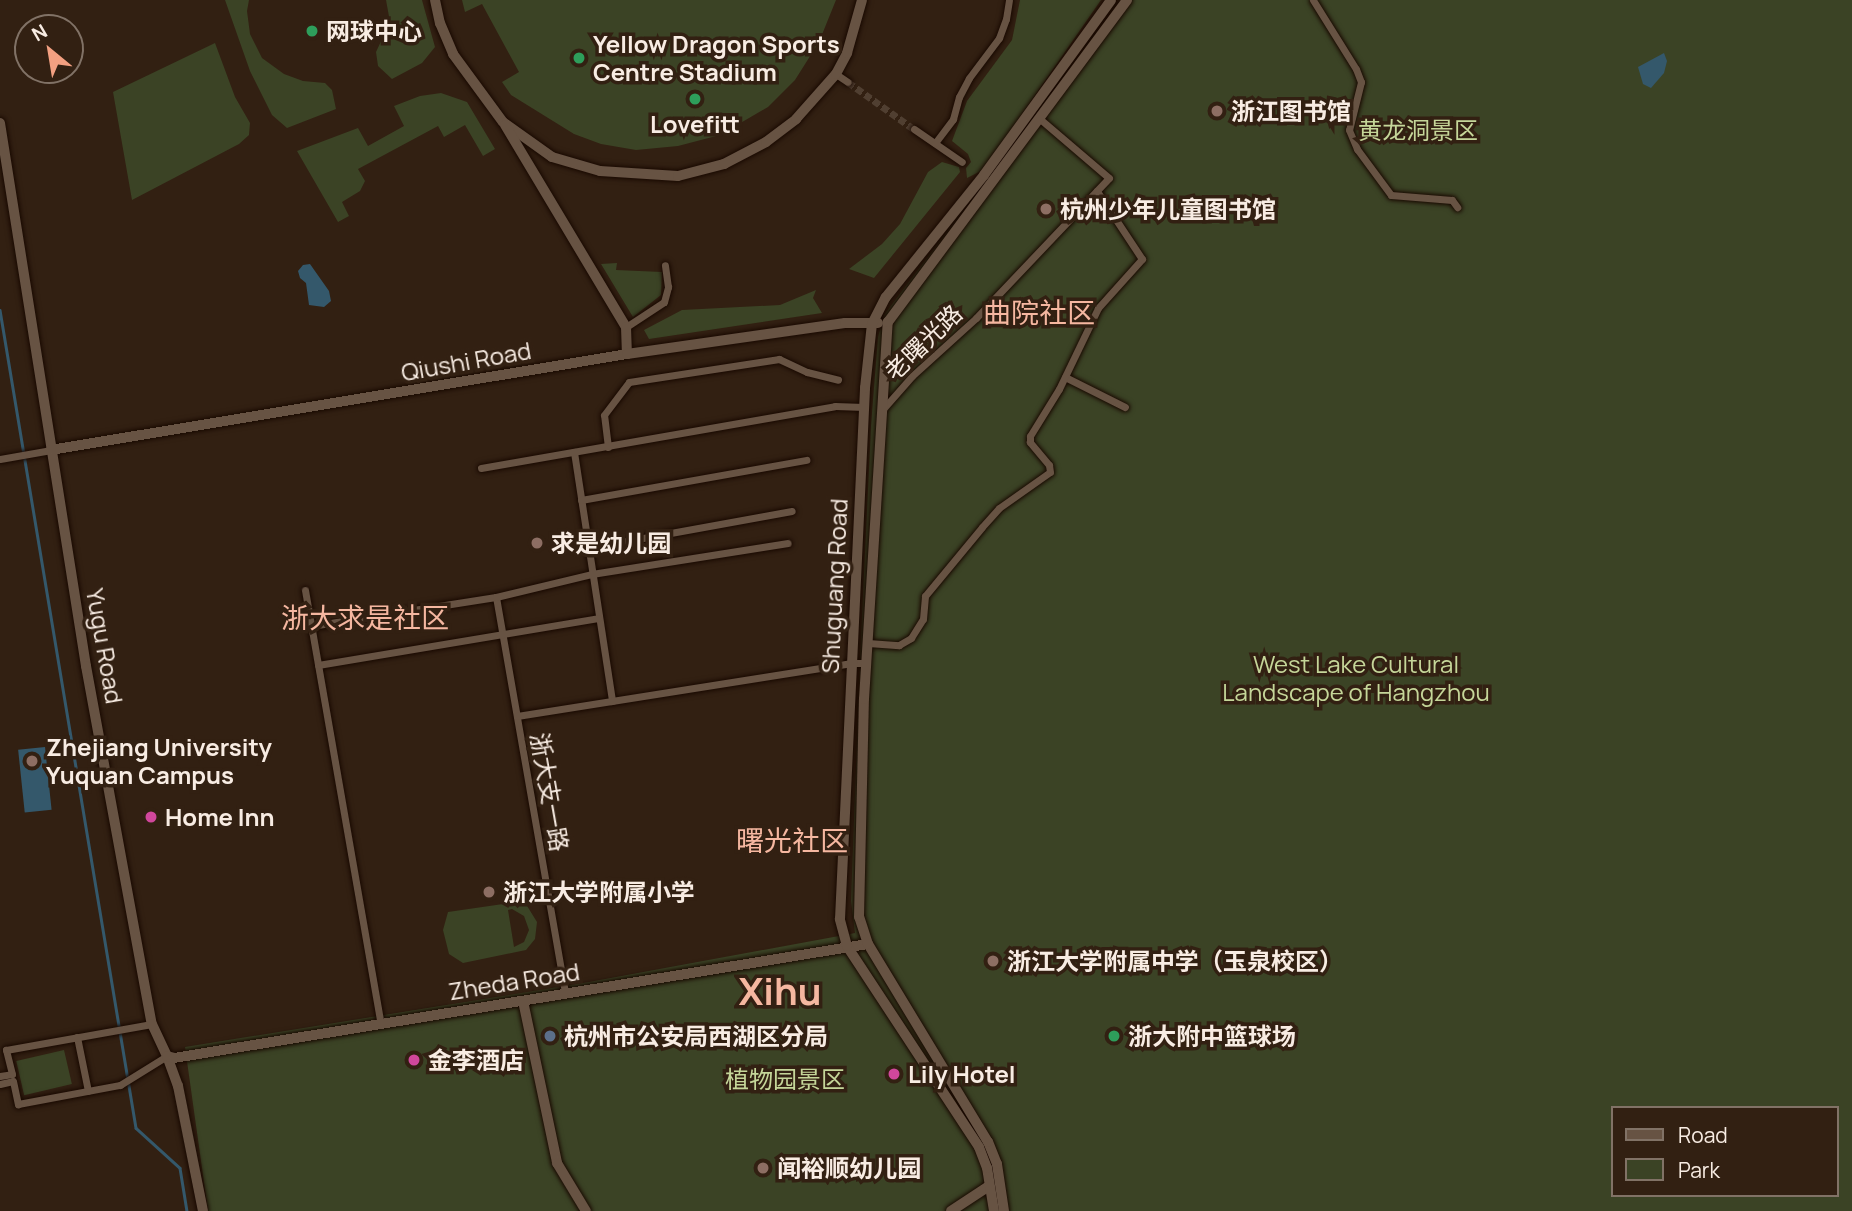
<!DOCTYPE html>
<html>
<head>
<meta charset="utf-8">
<style>
  body { margin:0 }
  #map { position:relative; width:1852px; height:1211px; overflow:hidden; background:#322012; font-family:Manrope,"Noto Sans SC",sans-serif }
  div>[style] { position:absolute }
  .green>* { inset:0; background:#3b4325; transform-origin:0 0 }
  .water>* { inset:0; background:#34586b; transform-origin:0 0 }
  .stream>* { height:2.5px; margin:-1.25px; padding:0 1.25px; transform-origin:1.25px; border-radius:1.25px; background:#34586b }
  .minor-tunnel>* { height:7px; margin-top:-3.5px; transform-origin:0; background:repeating-linear-gradient(90deg,#503f31 0 7px,transparent 0 10.5px) }
  .roads { filter:drop-shadow(0 0 2px #190900) drop-shadow(0 0 2px #190900) }
  .minor>* { height:7px; margin:-3.5px; padding:0 3.5px; transform-origin:3.5px; border-radius:3.5px; background:#675343 }
  .tertiary>* { height:10px; margin:-5px; padding:0 5px; transform-origin:5px; border-radius:5px; background:#675343 }
  .secondary>* { height:10px; margin:-5px; padding:0 5px; transform-origin:5px; border-radius:5px; background:#675343 }
  .dots>* { width:19px; height:19px; translate:-50% -50%; box-sizing:border-box; border:4px solid #322012; border-radius:50% }
  span { translate:-50% -50%; white-space:nowrap; text-align:center; line-height:1.15; -webkit-text-stroke:7px #322012; paint-order:stroke }
  .poi-label { font-size:24px; color:#f8ece3; font-weight:700 }
  .left { translate:0 -50%; text-align:left }
  .park-label { font-size:24px; color:#c5d699 }
  .street-label { font-size:24px; color:#f8ece3 }
  .quarter-label { font-size:28px; color:#f5b7a0 }
  .town-label { font-size:38px; color:#f5b7a0; font-weight:700 }
  .legend { position:absolute; left:1611px; top:1106px; width:228px; height:91px; box-sizing:border-box; background:#322012; border:2px solid #817266; margin:0; padding:9px 12px; list-style:none; font-size:21px; color:#f8ece3 }
  .legend li { display:flex; align-items:center; gap:14px; height:35px }
  .legend b { width:35px; border:2px solid #817266 }
  .north { position:absolute; left:14px; top:14px; width:70px; height:70px; box-sizing:border-box; background:#322012; border:2px solid #817266; border-radius:50%; rotate:330deg; font-size:19px; font-weight:700; line-height:28px; text-align:center; color:#f8ece3 }
  .north::after { content:''; display:block; margin:auto; width:24px; height:32px; background:#f3a081; clip-path:polygon(50% 0,100% 100%,50% 72%,0 100%) }
</style>
</head>
<body>
<div id="map">
  <div class="green">
    <i style="clip-path:polygon(225px 0,249px 0,247px 11px,250px 34px,262px 58px,284px 74px,303px 81px,325px 83px,332px 90px,336px 109px,287px 128px,272px 115px,250px 71px)"></i>
    <i style="clip-path:polygon(386px 0,422px 0,435px 47px,422px 63px,392px 79px,378px 66px,376px 52px,390px 22px)"></i>
    <i style="clip-path:polygon(462px 0,836px 0,819px 42px,795px 80px,768px 107px,720px 135px,678px 146px,636px 150px,601px 144px,574px 134px,511px 95px,502px 82px,519px 72px,482px 4px,465px 12px)"></i>
    <i style="clip-path:polygon(1020px 0,1101px 0,983px 170px,967px 178px,966px 168px,971px 162px,968px 154px,952px 141px,967px 101px,1012px 40px)"></i>
    <i style="clip-path:polygon(evenodd,1121px 0,1852px 0,1852px 1211px,208px 1211px,185px 1047px,589px 982px,855px 933px,851px 901px,860px 658px,871px 425px,878px 337px,884px 315px,1121px 0,1612px 1108px,1836px 1108px,1836px 1195px,1612px 1195px,1612px 1108px)"></i>
    <i style="clip-path:polygon(215px 43px,235px 97px,250px 123px,249px 135px,239px 144px,132px 200px,113px 92px)"></i>
    <i style="clip-path:polygon(441px 93px,467px 102px,495px 149px,483px 156px,465px 125px,444px 137px,438px 126px,358px 169px,365px 181px,360px 191px,342px 202px,349px 216px,338px 222px,297px 151px,358px 128px,368px 146px,404px 126px,394px 106px,420px 96px)"></i>
    <i style="clip-path:polygon(942px 162px,959px 167px,960px 172px,874px 278px,849px 269px,882px 244px,900px 224px,928px 172px)"></i>
    <i style="clip-path:polygon(617px 263px,616px 270px,662px 272px,661px 295px,633px 317px,601px 264px)"></i>
    <i style="clip-path:polygon(816px 290px,813px 298px,822px 313px,649px 339px,644px 330px,682px 310px,780px 305px)"></i>
    <i style="clip-path:polygon(evenodd,524px 901px,537px 922px,535px 939px,526px 950px,463px 963px,449px 954px,443px 930px,448px 912px,524px 901px,512px 909px,524px 916px,529px 930px,524px 942px,514px 947px,508px 910px,512px 909px)"></i>
    <i style="left:64px;top:1050px;width:35px;height:49px;rotate:77deg"></i>
  </div>
  <div class="water">
    <i style="clip-path:polygon(1664px 53px,1667px 61px,1664px 73px,1651px 88px,1643px 84px,1638px 67px)"></i>
    <i style="clip-path:polygon(310px 264px,329px 291px,331px 301px,324px 307px,309px 305px,306px 283px,300px 278px,298px 271px,303px 265px)"></i>
    <i style="left:45px;top:747px;width:63px;height:27px;rotate:84deg"></i>
  </div>
  <div class="stream">
    <i style="left:0;top:310px;width:829px;rotate:80.56deg"></i>
    <i style="left:136px;top:1128px;width:59px;rotate:42.3deg"></i>
    <i style="left:180px;top:1168px;width:44px;rotate:80.8deg"></i>
  </div>
  <div class="minor-tunnel">
    <i style="left:848px;top:82px;width:81px;rotate:35.5deg"></i>
  </div>
  <div class="roads">
    <div class="minor">
      <i style="left:1313px;top:0;width:81px;rotate:58.1deg"></i>
      <i style="left:1356px;top:69px;width:14px;rotate:69deg"></i>
      <i style="left:1361px;top:82px;width:49px;rotate:104deg"></i>
      <i style="left:1349px;top:130px;width:21px;rotate:67deg"></i>
      <i style="left:1357px;top:149px;width:57px;rotate:53.5deg"></i>
      <i style="left:1391px;top:195px;width:61px;rotate:4.7deg"></i>
      <i style="left:1452px;top:200px;width:9px;rotate:54deg"></i>
      <i style="left:836px;top:74px;width:14px;rotate:34deg"></i>
      <i style="left:914px;top:129px;width:58px;rotate:34.5deg"></i>
      <i style="left:935px;top:143px;width:30px;rotate:-53deg"></i>
      <i style="left:953px;top:119px;width:23px;rotate:-75deg"></i>
      <i style="left:959px;top:97px;width:21px;rotate:-62deg"></i>
      <i style="left:969px;top:78px;width:50px;rotate:-53.1deg"></i>
      <i style="left:999px;top:38px;width:20px;rotate:-70deg"></i>
      <i style="left:1006px;top:19px;width:19px;rotate:-81deg"></i>
      <i style="left:626px;top:327px;width:45px;rotate:-33.3deg"></i>
      <i style="left:664px;top:302px;width:16px;rotate:-75deg"></i>
      <i style="left:668px;top:287px;width:22px;rotate:-98deg"></i>
      <i style="left:1065px;top:377px;width:67px;rotate:26.6deg"></i>
      <i style="left:883px;top:409px;width:44px;rotate:-48.7deg"></i>
      <i style="left:912px;top:376px;width:86px;rotate:-42.2deg"></i>
      <i style="left:976px;top:318px;width:193px;rotate:-46.5deg"></i>
      <i style="left:1109px;top:178px;width:89px;rotate:-139.5deg"></i>
      <i style="left:608px;top:447px;width:32px;rotate:-97deg"></i>
      <i style="left:604px;top:415px;width:41px;rotate:-52.9deg"></i>
      <i style="left:629px;top:382px;width:152px;rotate:-8.7deg"></i>
      <i style="left:779px;top:359px;width:31px;rotate:25deg"></i>
      <i style="left:807px;top:372px;width:32px;rotate:14deg"></i>
      <i style="left:574px;top:452px;width:252px;rotate:81.3deg"></i>
      <i style="left:0;top:459px;width:52px;rotate:-10deg"></i>
      <i style="left:481px;top:468px;width:359px;rotate:-9.9deg"></i>
      <i style="left:835px;top:406px;width:29px;rotate:2deg"></i>
      <i style="left:581px;top:500px;width:229px;rotate:-10.1deg"></i>
      <i style="left:588px;top:548px;width:207px;rotate:-10.3deg"></i>
      <i style="left:305px;top:590px;width:441px;rotate:80.1deg"></i>
      <i style="left:496px;top:597px;width:403px;rotate:80.1deg"></i>
      <i style="left:311px;top:626px;width:187px;rotate:-8.9deg"></i>
      <i style="left:496px;top:597px;width:99px;rotate:-13.5deg"></i>
      <i style="left:592px;top:574px;width:198px;rotate:-9deg"></i>
      <i style="left:868px;top:643px;width:31px;rotate:4deg"></i>
      <i style="left:899px;top:645px;width:14px;rotate:-30deg"></i>
      <i style="left:911px;top:638px;width:22px;rotate:-58deg"></i>
      <i style="left:923px;top:619px;width:23px;rotate:-85deg"></i>
      <i style="left:925px;top:596px;width:89px;rotate:-50.4deg"></i>
      <i style="left:982px;top:527px;width:25px;rotate:-48deg"></i>
      <i style="left:999px;top:508px;width:62px;rotate:-35.2deg"></i>
      <i style="left:1050px;top:472px;width:7px;rotate:-98deg"></i>
      <i style="left:1049px;top:465px;width:30px;rotate:-130deg"></i>
      <i style="left:1030px;top:442px;width:6px;rotate:-90deg"></i>
      <i style="left:1030px;top:436px;width:55px;rotate:-58.3deg"></i>
      <i style="left:1059px;top:389px;width:90px;rotate:-64.3deg"></i>
      <i style="left:1098px;top:308px;width:66px;rotate:-48.1deg"></i>
      <i style="left:1142px;top:259px;width:82px;rotate:-123.5deg"></i>
      <i style="left:318px;top:665px;width:284px;rotate:-9.5deg"></i>
      <i style="left:517px;top:716px;width:339px;rotate:-9deg"></i>
      <i style="left:852px;top:663px;width:15px"></i>
      <i style="left:77px;top:1037px;width:55px;rotate:78.5deg"></i>
      <i style="left:0;top:1076px;width:12px;rotate:-9deg"></i>
      <i style="left:12px;top:1074px;width:25px;rotate:-104deg"></i>
      <i style="left:6px;top:1050px;width:148px;rotate:-10.1deg"></i>
      <i style="left:0;top:1084px;width:13px;rotate:-13deg"></i>
      <i style="left:13px;top:1081px;width:24px;rotate:78deg"></i>
      <i style="left:18px;top:1104px;width:104px;rotate:-10.6deg"></i>
      <i style="left:120px;top:1085px;width:55px;rotate:-31.7deg"></i>
    </div>
    <div class="tertiary">
      <i style="left:435px;top:0;width:24px;rotate:78deg"></i>
      <i style="left:440px;top:23px;width:34px;rotate:67deg"></i>
      <i style="left:453px;top:54px;width:84px;rotate:53.7deg"></i>
      <i style="left:503px;top:122px;width:60px;rotate:35.5deg"></i>
      <i style="left:552px;top:157px;width:50px;rotate:16.3deg"></i>
      <i style="left:600px;top:171px;width:78px;rotate:3.7deg"></i>
      <i style="left:678px;top:176px;width:48px;rotate:-14.6deg"></i>
      <i style="left:724px;top:164px;width:47px;rotate:-27.6deg"></i>
      <i style="left:766px;top:142px;width:38px;rotate:-37deg"></i>
      <i style="left:796px;top:119px;width:60px;rotate:-48.4deg"></i>
      <i style="left:836px;top:74px;width:24px;rotate:-62deg"></i>
      <i style="left:847px;top:53px;width:55px;rotate:-74.2deg"></i>
      <i style="left:505px;top:125px;width:235px;rotate:59.1deg"></i>
      <i style="left:626px;top:327px;width:27px;rotate:88deg"></i>
      <i style="left:523px;top:1001px;width:166px;rotate:78.1deg"></i>
      <i style="left:557px;top:1163px;width:56px;rotate:58.9deg"></i>
      <i style="left:167px;top:1056px;width:32px;rotate:70deg"></i>
      <i style="left:178px;top:1086px;width:127px;rotate:78.7deg"></i>
      <i style="left:951px;top:1211px;width:45px;rotate:-33.3deg"></i>
    </div>
    <div class="secondary">
      <i style="left:0;top:123px;width:550px;rotate:81deg"></i>
      <i style="left:86px;top:666px;width:364px;rotate:79.6deg"></i>
      <i style="left:152px;top:1024px;width:35px;rotate:65deg"></i>
      <i style="left:167px;top:1056px;width:7px;rotate:16deg"></i>
      <i style="left:174px;top:1058px;width:703px;rotate:-9.33deg"></i>
      <i style="left:51px;top:450px;width:584px;rotate:-9.46deg"></i>
      <i style="left:627px;top:354px;width:220px;rotate:-8.1deg"></i>
      <i style="left:845px;top:323px;width:33px"></i>
      <i style="left:994px;top:1211px;width:44px;rotate:-99.2deg"></i>
      <i style="left:987px;top:1168px;width:22px;rotate:-111deg"></i>
      <i style="left:979px;top:1147px;width:240px;rotate:-123.3deg"></i>
      <i style="left:847px;top:946px;width:28px;rotate:-105deg"></i>
      <i style="left:840px;top:919px;width:532px;rotate:-87.3deg"></i>
      <i style="left:865px;top:388px;width:64px;rotate:-83.8deg"></i>
      <i style="left:872px;top:324px;width:30px;rotate:-63deg"></i>
      <i style="left:886px;top:297px;width:156px;rotate:-51.2deg"></i>
      <i style="left:984px;top:175px;width:216px;rotate:-54deg"></i>
      <i style="left:1004px;top:1211px;width:48px;rotate:-98.5deg"></i>
      <i style="left:997px;top:1164px;width:24px;rotate:-112deg"></i>
      <i style="left:988px;top:1142px;width:232px;rotate:-121.2deg"></i>
      <i style="left:868px;top:944px;width:28px;rotate:-108deg"></i>
      <i style="left:859px;top:917px;width:218px;rotate:-88.7deg"></i>
      <i style="left:864px;top:699px;width:378px;rotate:-86.4deg"></i>
      <i style="left:888px;top:322px;width:401px;rotate:-53.4deg"></i>
    </div>
  </div>
  <div class="dots">
    <i style="left:312px;top:31px;background:#2e9e5b"></i>
    <i style="left:579px;top:58px;background:#2e9e5b"></i>
    <i style="left:695px;top:99px;background:#2e9e5b"></i>
    <i style="left:1217px;top:111px;background:#8d6e63"></i>
    <i style="left:1046px;top:209px;background:#8d6e63"></i>
    <i style="left:537px;top:543px;background:#8d6e63"></i>
    <i style="left:32px;top:761px;background:#8d6e63"></i>
    <i style="left:151px;top:817px;background:#d1479c"></i>
    <i style="left:489px;top:892px;background:#8d6e63"></i>
    <i style="left:993px;top:961px;background:#8d6e63"></i>
    <i style="left:550px;top:1036px;background:#5c6f8a"></i>
    <i style="left:1114px;top:1036px;background:#2e9e5b"></i>
    <i style="left:414px;top:1060px;background:#d1479c"></i>
    <i style="left:894px;top:1074px;background:#d1479c"></i>
    <i style="left:763px;top:1168px;background:#8d6e63"></i>
  </div>
  <div class="poi-label">
    <span class="left" style="left:326px;top:31px">网球中心</span>
    <span class="left" style="left:593px;top:58px">Yellow Dragon Sports<br>Centre Stadium</span>
    <span class="left" style="left:1231px;top:111px">浙江图书馆</span>
    <span style="left:695px;top:124px">Lovefitt</span>
    <span class="left" style="left:1060px;top:209px">杭州少年儿童图书馆</span>
    <span class="left" style="left:551px;top:543px">求是幼儿园</span>
    <span class="left" style="left:46px;top:761px">Zhejiang University<br>Yuquan Campus</span>
    <span class="left" style="left:165px;top:817px">Home Inn</span>
    <span class="left" style="left:503px;top:892px">浙江大学附属小学</span>
    <span class="left" style="left:1007px;top:961px">浙江大学附属中学（玉泉校区）</span>
    <span class="left" style="left:564px;top:1036px">杭州市公安局西湖区分局</span>
    <span class="left" style="left:1128px;top:1036px">浙大附中篮球场</span>
    <span class="left" style="left:428px;top:1060px">金李酒店</span>
    <span class="left" style="left:908px;top:1074px">Lily Hotel</span>
    <span class="left" style="left:777px;top:1168px">闻裕顺幼儿园</span>
  </div>
  <div class="park-label">
    <span style="left:1418px;top:130px">黄龙洞景区</span>
    <span style="left:1356px;top:678px">West Lake Cultural<br>Landscape of Hangzhou</span>
    <span style="left:785px;top:1079px">植物园景区</span>
  </div>
  <div class="street-label">
    <span style="left:923px;top:342px;rotate:-44deg">老曙光路</span>
    <span style="left:466px;top:361px;rotate:-10deg">Qiushi Road</span>
    <span style="left:834px;top:586px;rotate:-87deg">Shuguang Road</span>
    <span style="left:105px;top:646px;rotate:80deg">Yugu Road</span>
    <span style="left:550px;top:792px;rotate:80deg">浙大支一路</span>
    <span style="left:514px;top:981px;rotate:-9deg">Zheda Road</span>
  </div>
  <div class="quarter-label">
    <span style="left:1039px;top:312px">曲院社区</span>
    <span style="left:365px;top:617px">浙大求是社区</span>
    <span style="left:792px;top:840px">曙光社区</span>
  </div>
  <div class="town-label">
    <span style="left:780px;top:991px">Xihu</span>
  </div>
  <ul class="legend">
  <li><b style="height:9px;background:#675343"></b>Road</li>
  <li><b style="height:19px;background:#3b4325"></b>Park</li>
  </ul>
  <div class="north">N</div>
</div>
</body>
</html>
